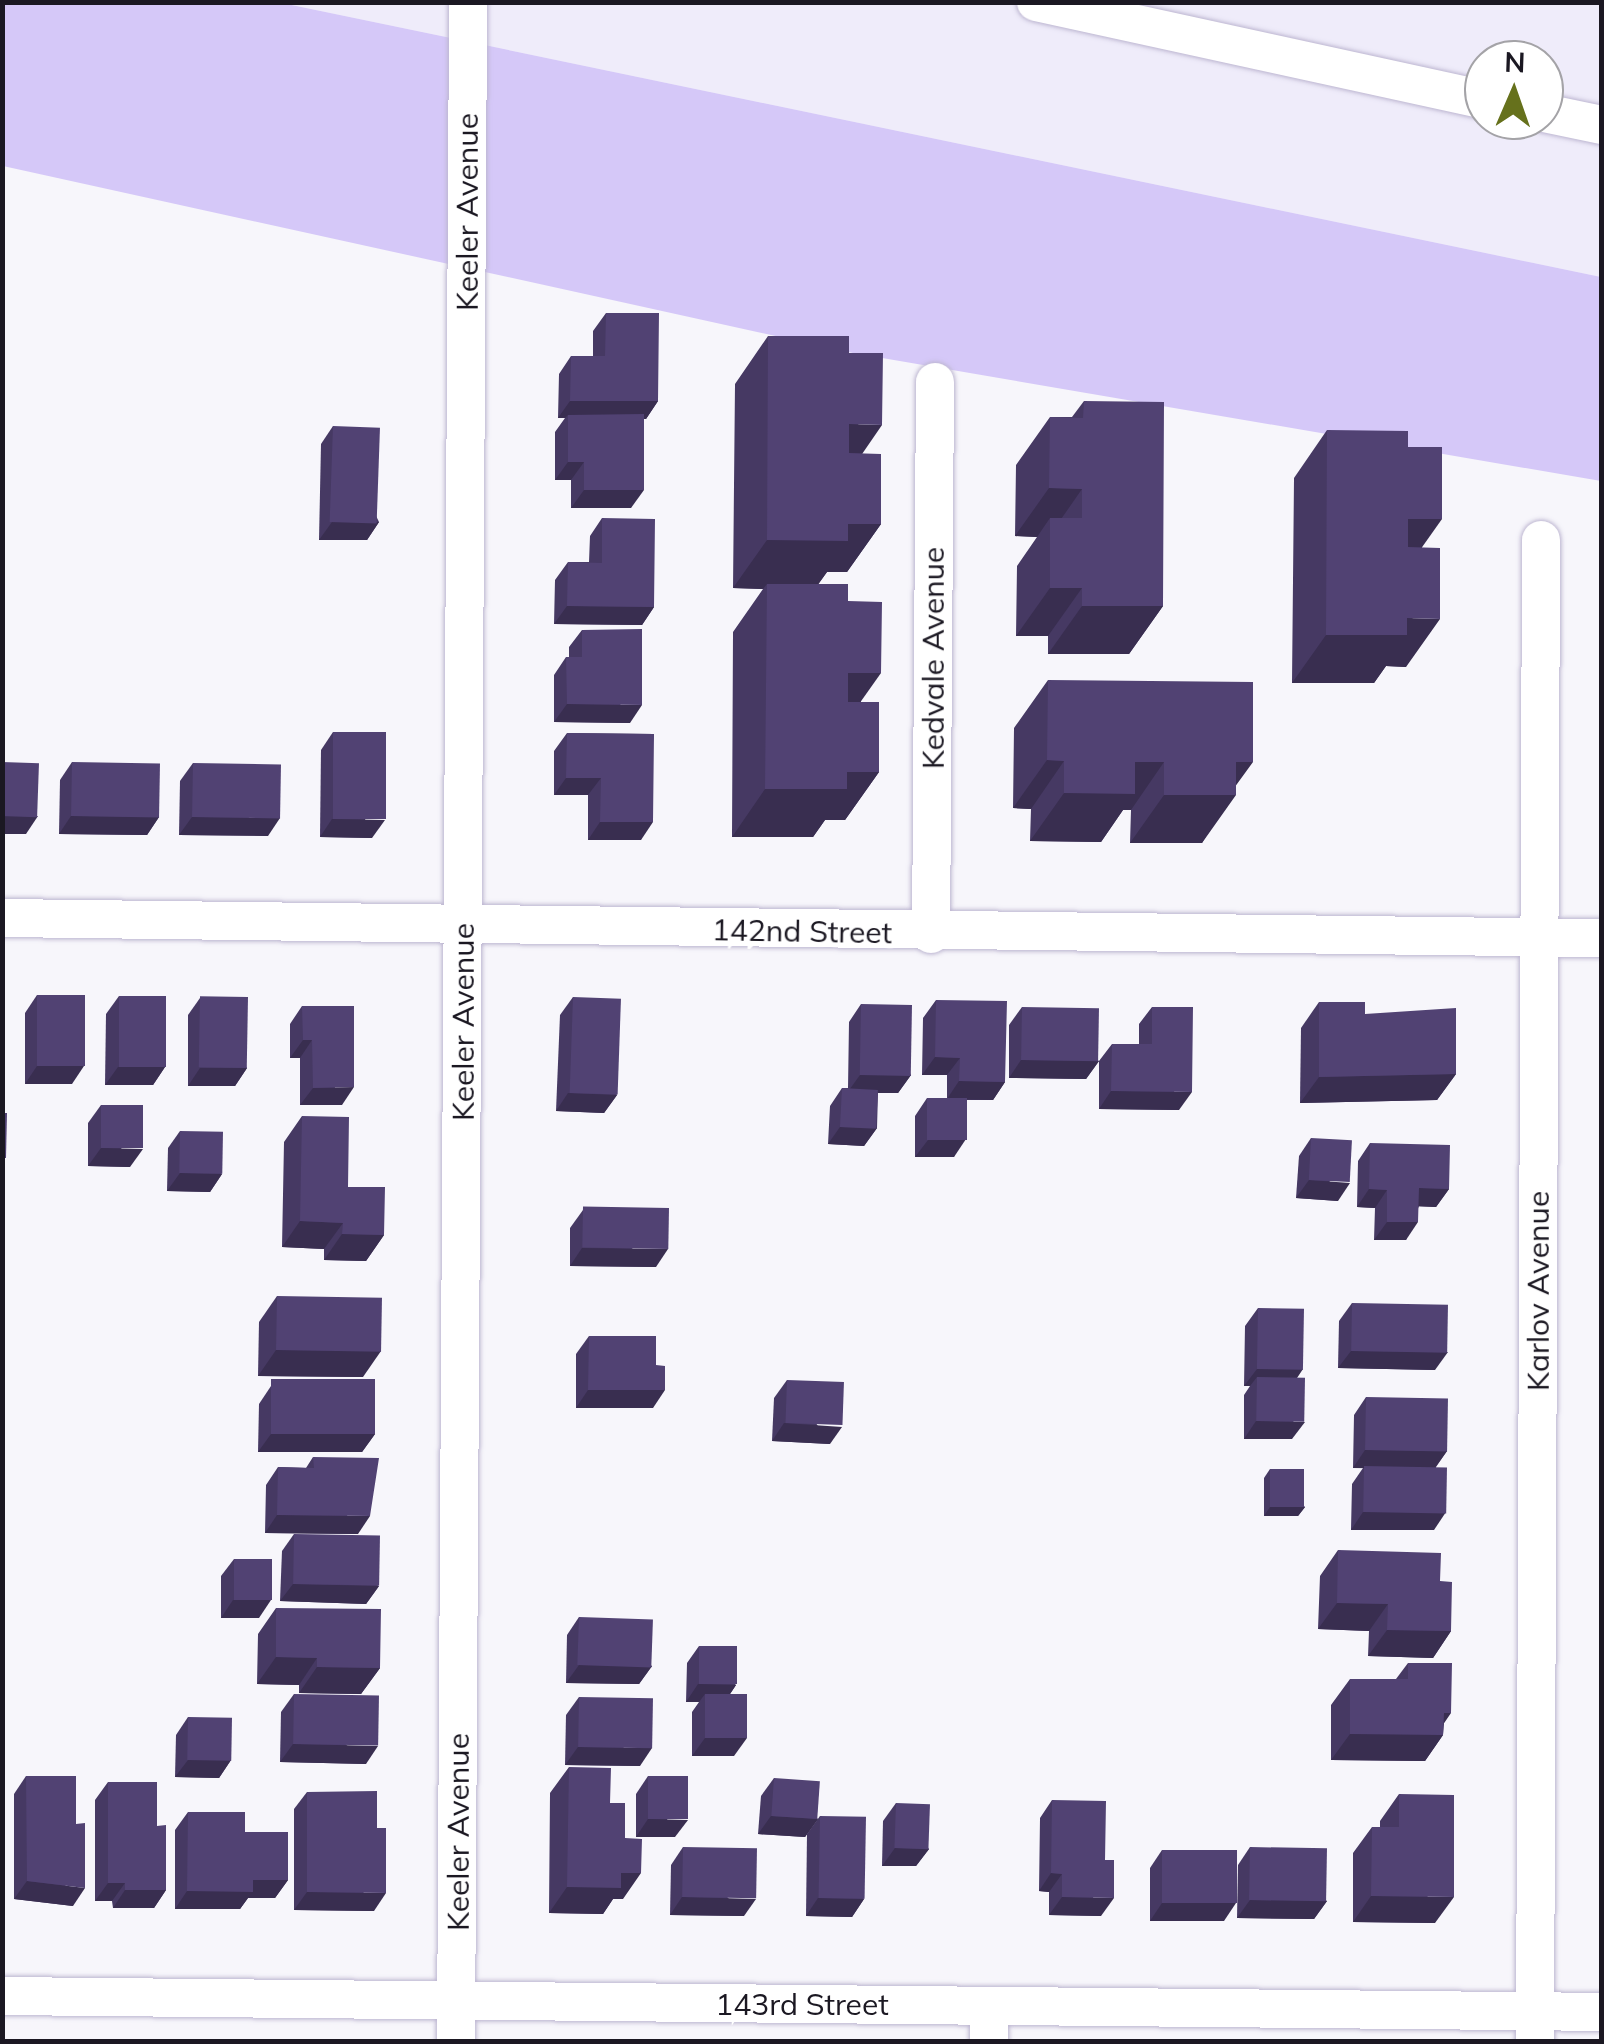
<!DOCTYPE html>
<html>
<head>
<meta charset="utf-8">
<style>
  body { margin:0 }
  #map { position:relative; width:1604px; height:2044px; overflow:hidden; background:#f7f6fb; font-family:Mulish,sans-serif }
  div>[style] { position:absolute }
  .built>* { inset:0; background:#efecfa }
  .green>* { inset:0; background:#d5c8f8 }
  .roads { filter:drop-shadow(0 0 2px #bdb6d1) drop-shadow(0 0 2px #bdb6d1) }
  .minor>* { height:38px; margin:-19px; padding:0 19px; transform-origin:19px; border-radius:19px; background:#fff }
  .wall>* { inset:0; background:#463963 }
  .shaded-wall>* { inset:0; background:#392e50 }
  .building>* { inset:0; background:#514273; transform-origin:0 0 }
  span { translate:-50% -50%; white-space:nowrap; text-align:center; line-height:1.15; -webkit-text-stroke:10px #fff; paint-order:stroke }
  .street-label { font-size:30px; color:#1b1822 }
  .frame { position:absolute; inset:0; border:5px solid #1b1822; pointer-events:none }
  .north { position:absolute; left:1464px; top:40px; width:100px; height:100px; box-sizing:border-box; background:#fff; border:2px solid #a4a3a7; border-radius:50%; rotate:2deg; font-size:28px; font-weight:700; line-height:40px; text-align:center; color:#1b1822 }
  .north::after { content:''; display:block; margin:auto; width:35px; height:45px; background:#66711c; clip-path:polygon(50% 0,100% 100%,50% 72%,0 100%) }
</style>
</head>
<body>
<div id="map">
  <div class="built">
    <i style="clip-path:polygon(evenodd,282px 3px,1601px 3px,1601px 277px,282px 3px,1484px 60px,1544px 60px,1544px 120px,1484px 120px,1484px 60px)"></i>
  </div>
  <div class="green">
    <i style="clip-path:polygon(3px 3px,282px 3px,1601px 277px,1601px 481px,853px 353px,3px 166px)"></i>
  </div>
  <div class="roads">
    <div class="minor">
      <i style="left:1036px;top:2px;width:459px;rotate:12.3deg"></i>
      <i style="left:1544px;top:113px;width:59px;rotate:11.7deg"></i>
      <i style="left:2px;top:918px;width:1600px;rotate:0.72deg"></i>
      <i style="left:931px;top:934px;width:552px;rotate:-89.58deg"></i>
      <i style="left:2px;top:1996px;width:1600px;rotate:0.57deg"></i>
      <i style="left:989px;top:2006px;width:36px;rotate:90deg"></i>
      <i style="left:456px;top:2042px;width:2040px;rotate:-89.66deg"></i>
      <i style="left:1535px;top:2042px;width:1502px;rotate:-89.77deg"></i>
    </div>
  </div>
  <div class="wall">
    <i style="clip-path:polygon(606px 313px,658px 401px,646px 419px,644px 419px,631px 508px,571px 508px,571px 480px,555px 480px,555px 432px,565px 418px,558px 418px,559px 374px,571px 356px,593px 356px,593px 331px)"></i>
    <i style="clip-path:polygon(768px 336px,849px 353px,862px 453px,881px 524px,847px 572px,827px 572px,818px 584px,848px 601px,861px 702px,879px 772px,845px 820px,825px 820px,813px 837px,732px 837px,733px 632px,763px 589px,733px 588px,735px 384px)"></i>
    <i style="clip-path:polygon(1084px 401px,1163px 606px,1129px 654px,1048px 654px,1048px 636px,1016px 636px,1017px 566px,1037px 537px,1015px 536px,1016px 465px,1050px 417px,1072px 417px)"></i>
    <i style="clip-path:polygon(333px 426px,379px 522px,367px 540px,319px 540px,321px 444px)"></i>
    <i style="clip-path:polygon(1327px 430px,1408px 447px,1422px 548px,1406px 667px,1386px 666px,1374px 683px,1292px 683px,1294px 478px)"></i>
    <i style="clip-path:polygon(602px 518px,654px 607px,642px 625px,554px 624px,555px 580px,568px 562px,589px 562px,590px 536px)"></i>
    <i style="clip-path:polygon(582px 630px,630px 723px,554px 722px,554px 675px,566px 657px,569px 657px,569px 647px)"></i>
    <i style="clip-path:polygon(1048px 680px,1236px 786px,1202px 843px,1130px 843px,1131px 810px,1123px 810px,1101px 842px,1030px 841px,1031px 809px,1013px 808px,1014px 728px)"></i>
    <i style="clip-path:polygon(333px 732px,372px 838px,320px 837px,321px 750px)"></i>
    <i style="clip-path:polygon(567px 733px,654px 734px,641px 840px,588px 840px,588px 795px,554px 795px,554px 751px)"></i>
    <i style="clip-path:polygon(72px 762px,159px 817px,147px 835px,59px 834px,60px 780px)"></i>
    <i style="clip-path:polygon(193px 763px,268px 836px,179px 835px,180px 781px)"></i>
    <i style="clip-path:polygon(37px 995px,72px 1084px,25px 1084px,25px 1013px)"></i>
    <i style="clip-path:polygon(119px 996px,165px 1067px,153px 1085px,105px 1085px,106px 1014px)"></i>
    <i style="clip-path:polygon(573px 997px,617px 1095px,604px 1113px,556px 1111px,560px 1015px)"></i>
    <i style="clip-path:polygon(200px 998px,247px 1068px,235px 1086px,188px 1086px,188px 1015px)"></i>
    <i style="clip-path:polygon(936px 1000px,1005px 1082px,993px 1100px,967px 1100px,954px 1157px,915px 1157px,915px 1116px,927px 1098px,947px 1098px,947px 1075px,922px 1075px,923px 1018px)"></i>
    <i style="clip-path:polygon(1319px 1002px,1365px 1014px,1456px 1074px,1437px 1100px,1300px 1103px,1301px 1028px)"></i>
    <i style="clip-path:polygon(861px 1004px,911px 1075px,898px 1093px,878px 1093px,877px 1128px,864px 1146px,828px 1144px,830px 1106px,842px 1088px,848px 1088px,849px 1022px)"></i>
    <i style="clip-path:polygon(302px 1006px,342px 1105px,300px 1105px,300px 1058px,290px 1058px,290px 1024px)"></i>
    <i style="clip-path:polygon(1022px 1007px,1099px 1061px,1086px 1079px,1009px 1078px,1009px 1025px)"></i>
    <i style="clip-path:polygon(1152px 1007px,1179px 1110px,1099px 1109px,1099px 1061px,1112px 1044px,1139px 1044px,1139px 1024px)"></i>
    <i style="clip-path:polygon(101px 1105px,130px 1167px,88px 1166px,88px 1123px)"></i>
    <i style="clip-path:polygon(302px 1116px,348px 1187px,384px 1235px,366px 1261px,324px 1260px,324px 1249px,282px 1247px,284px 1142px)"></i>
    <i style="clip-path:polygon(180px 1131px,222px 1174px,210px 1192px,167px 1191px,168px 1148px)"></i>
    <i style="clip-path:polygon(1311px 1138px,1338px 1201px,1296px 1198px,1299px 1156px)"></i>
    <i style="clip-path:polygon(1370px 1143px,1449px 1189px,1436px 1207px,1419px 1206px,1406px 1240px,1374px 1240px,1375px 1208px,1357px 1207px,1358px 1161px)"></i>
    <i style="clip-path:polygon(583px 1210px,656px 1267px,570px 1266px,570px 1228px)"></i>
    <i style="clip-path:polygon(277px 1296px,363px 1377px,258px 1376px,259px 1322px)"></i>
    <i style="clip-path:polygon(1352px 1303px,1435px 1370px,1338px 1368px,1339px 1321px)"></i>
    <i style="clip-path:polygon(1258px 1308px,1297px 1378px,1292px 1439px,1244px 1439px,1244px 1395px,1250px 1386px,1244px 1386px,1245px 1326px)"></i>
    <i style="clip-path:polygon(589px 1336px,656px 1365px,653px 1408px,576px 1408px,576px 1354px)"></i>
    <i style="clip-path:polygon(787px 1380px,830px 1444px,772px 1441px,774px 1398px)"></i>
    <i style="clip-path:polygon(271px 1386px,375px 1434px,362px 1452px,258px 1452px,259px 1404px)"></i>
    <i style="clip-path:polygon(1366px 1397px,1447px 1451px,1436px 1467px,1434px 1530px,1351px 1530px,1352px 1484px,1363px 1468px,1353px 1468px,1354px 1415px)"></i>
    <i style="clip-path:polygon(313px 1457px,358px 1534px,265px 1533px,266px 1485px,278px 1467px,306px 1468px)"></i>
    <i style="clip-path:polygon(1270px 1469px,1305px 1507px,1298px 1516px,1264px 1516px,1264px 1478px)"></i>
    <i style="clip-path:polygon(294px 1534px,379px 1586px,366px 1604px,280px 1601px,282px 1551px)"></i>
    <i style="clip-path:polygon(1338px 1550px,1440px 1581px,1451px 1631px,1433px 1658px,1368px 1656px,1369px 1631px,1318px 1629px,1320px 1576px)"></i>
    <i style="clip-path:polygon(234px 1559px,259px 1618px,221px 1618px,221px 1576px)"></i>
    <i style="clip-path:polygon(276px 1608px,380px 1668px,361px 1694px,299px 1693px,299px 1685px,257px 1684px,258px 1634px)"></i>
    <i style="clip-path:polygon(579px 1617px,652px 1666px,639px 1684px,566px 1683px,567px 1635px)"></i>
    <i style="clip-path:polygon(699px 1646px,736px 1685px,730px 1694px,734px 1756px,692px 1756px,692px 1712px,699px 1702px,686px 1702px,687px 1663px)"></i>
    <i style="clip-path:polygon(1408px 1663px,1444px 1724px,1443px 1735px,1425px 1761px,1331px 1760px,1331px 1705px,1350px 1679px,1396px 1679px)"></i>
    <i style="clip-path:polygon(294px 1694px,366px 1764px,280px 1762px,281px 1712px)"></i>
    <i style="clip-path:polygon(579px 1697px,640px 1766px,565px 1765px,566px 1715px)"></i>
    <i style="clip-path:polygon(188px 1717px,231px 1760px,219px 1778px,175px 1777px,176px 1735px)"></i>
    <i style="clip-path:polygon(569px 1767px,610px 1803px,623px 1899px,613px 1899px,603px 1914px,549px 1913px,550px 1793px)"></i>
    <i style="clip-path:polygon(26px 1776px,73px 1906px,14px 1899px,14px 1794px)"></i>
    <i style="clip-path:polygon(648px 1776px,675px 1837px,636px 1837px,636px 1794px)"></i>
    <i style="clip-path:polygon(774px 1778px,818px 1819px,805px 1837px,758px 1834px,761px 1796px)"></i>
    <i style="clip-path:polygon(108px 1782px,157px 1826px,166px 1890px,154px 1908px,113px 1908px,112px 1901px,95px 1901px,95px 1800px)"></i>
    <i style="clip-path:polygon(307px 1792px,374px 1911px,294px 1910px,294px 1809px)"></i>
    <i style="clip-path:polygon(1399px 1794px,1435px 1923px,1353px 1922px,1353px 1853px,1372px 1827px,1380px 1827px,1380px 1821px)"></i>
    <i style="clip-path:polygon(1052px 1800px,1101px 1916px,1049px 1915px,1049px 1892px,1039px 1891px,1040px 1818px)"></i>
    <i style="clip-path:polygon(896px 1803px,929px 1849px,916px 1866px,882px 1866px,883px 1821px)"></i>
    <i style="clip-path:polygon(188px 1812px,245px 1832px,288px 1880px,275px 1898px,248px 1898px,240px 1909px,175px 1909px,175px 1830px)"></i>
    <i style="clip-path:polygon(820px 1816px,864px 1899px,852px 1917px,806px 1916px,807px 1834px)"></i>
    <i style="clip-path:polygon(683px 1847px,744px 1916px,670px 1915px,671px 1865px)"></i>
    <i style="clip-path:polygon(1250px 1847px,1327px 1901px,1314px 1919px,1237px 1918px,1238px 1865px)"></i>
    <i style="clip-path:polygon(1162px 1850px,1224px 1921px,1150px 1921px,1150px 1868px)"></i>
  </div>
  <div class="shaded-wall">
    <i style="clip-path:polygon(570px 401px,658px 401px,646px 419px,568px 418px,568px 415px,565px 418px,558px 418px)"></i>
    <i style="clip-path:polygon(849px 424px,882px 425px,849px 473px)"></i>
    <i style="clip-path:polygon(568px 462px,584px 462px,571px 480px,555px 480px)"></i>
    <i style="clip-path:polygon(1049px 488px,1082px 489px,1050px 535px,1050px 518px,1037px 537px,1015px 536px)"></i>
    <i style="clip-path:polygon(584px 490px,644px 490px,631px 508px,571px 508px)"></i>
    <i style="clip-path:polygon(1408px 519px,1442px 519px,1408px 567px)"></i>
    <i style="clip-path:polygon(332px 522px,379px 522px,367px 540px,319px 540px)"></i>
    <i style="clip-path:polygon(848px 524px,881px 524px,847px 572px,827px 572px,815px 589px,767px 584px,763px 589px,733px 588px,767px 540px)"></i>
    <i style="clip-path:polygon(1050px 588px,1082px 588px,1048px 636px,1016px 636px)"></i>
    <i style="clip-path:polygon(567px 606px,654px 607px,642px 625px,554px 624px)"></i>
    <i style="clip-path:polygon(1082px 606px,1163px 606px,1129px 654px,1048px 654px)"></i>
    <i style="clip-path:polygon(1407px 618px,1440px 619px,1406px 667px,1386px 666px,1374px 683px,1292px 683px,1326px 635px)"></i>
    <i style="clip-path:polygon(848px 673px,881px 673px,847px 721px)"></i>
    <i style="clip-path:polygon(567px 704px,642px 705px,630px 723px,554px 722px)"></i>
    <i style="clip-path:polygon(1047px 760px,1064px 761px,1031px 809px,1013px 808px)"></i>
    <i style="clip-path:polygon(1135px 762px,1164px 762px,1131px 810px,1123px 810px,1101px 842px,1030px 841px,1064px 793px)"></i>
    <i style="clip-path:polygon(1236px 762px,1253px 762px,1229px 795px,1236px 795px,1202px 843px,1130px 843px,1164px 795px)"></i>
    <i style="clip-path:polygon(847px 772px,879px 772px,845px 820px,825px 820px,813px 837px,732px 837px,765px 789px)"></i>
    <i style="clip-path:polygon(566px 778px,601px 778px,588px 795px,554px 795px)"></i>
    <i style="clip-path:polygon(2px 816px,38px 816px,26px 834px,2px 834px)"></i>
    <i style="clip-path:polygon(71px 816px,159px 817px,147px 835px,59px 834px)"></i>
    <i style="clip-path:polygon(192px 817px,280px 818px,268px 836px,179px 835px)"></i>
    <i style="clip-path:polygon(332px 819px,385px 820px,372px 838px,320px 837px)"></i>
    <i style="clip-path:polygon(600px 822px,653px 822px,641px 840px,588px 840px)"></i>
    <i style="clip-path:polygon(303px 1040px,312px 1040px,300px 1058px,290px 1058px)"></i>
    <i style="clip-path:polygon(935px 1057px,960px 1058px,947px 1075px,922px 1075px)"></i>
    <i style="clip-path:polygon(1021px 1060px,1099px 1061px,1086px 1079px,1009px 1078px)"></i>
    <i style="clip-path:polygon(37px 1066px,84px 1066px,72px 1084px,25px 1084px)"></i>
    <i style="clip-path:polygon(118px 1067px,165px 1067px,153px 1085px,105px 1085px)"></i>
    <i style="clip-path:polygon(200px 1068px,247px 1068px,235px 1086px,188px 1086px)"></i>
    <i style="clip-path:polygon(1456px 1074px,1437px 1100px,1300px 1103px,1319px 1077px)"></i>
    <i style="clip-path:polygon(860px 1075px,911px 1075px,898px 1093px,847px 1093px)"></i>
    <i style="clip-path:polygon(959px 1081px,1005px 1082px,993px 1100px,947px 1099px)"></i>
    <i style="clip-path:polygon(354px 1087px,342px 1105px,300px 1105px,313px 1088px)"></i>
    <i style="clip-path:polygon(1111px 1091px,1192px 1092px,1179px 1110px,1099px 1109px)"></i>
    <i style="clip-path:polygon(568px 1093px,617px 1095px,604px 1113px,556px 1111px)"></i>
    <i style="clip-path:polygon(840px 1127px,877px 1128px,864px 1146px,828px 1144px)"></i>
    <i style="clip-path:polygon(966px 1139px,954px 1157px,915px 1157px,928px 1140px)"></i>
    <i style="clip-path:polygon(101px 1148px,143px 1149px,130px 1167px,88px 1166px)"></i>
    <i style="clip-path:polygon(180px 1173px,222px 1174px,210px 1192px,167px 1191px)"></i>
    <i style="clip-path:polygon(1309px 1180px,1350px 1183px,1338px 1201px,1296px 1198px)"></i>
    <i style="clip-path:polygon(1419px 1188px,1449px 1189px,1436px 1207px,1407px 1206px)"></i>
    <i style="clip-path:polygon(1369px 1189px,1387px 1190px,1375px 1208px,1357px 1207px)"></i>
    <i style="clip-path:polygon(300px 1221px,343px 1223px,324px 1249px,282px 1247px)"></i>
    <i style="clip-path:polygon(1387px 1222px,1418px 1222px,1406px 1240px,1374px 1240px)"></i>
    <i style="clip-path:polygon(342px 1234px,384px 1235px,366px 1261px,324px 1260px)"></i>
    <i style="clip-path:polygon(582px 1248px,668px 1249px,656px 1267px,570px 1266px)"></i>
    <i style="clip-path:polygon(276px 1350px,381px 1351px,363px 1377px,258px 1376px)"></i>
    <i style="clip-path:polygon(1351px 1351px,1448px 1352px,1435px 1370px,1338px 1368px)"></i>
    <i style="clip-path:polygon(1257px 1369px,1303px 1369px,1291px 1387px,1257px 1377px,1250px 1386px,1244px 1386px)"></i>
    <i style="clip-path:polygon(588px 1390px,665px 1390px,653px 1408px,576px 1408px)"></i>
    <i style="clip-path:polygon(1256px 1421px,1305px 1422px,1292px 1439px,1244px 1439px)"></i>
    <i style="clip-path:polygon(784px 1423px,842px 1427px,830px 1444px,772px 1441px)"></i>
    <i style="clip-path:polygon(271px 1434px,375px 1434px,362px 1452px,258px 1452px)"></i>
    <i style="clip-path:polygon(1365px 1450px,1447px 1451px,1434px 1469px,1353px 1468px)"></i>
    <i style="clip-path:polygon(1270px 1507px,1305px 1507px,1298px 1516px,1264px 1516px)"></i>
    <i style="clip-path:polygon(1363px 1512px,1446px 1512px,1434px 1530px,1351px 1530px)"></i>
    <i style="clip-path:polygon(277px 1515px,370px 1516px,358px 1534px,265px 1533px)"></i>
    <i style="clip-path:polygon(293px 1584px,379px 1586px,366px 1604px,280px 1601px)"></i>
    <i style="clip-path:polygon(233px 1600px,271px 1600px,259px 1618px,221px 1618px)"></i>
    <i style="clip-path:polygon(1337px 1603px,1388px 1604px,1369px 1631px,1318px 1629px)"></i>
    <i style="clip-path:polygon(1387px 1630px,1451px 1631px,1433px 1658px,1368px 1656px)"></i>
    <i style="clip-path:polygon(276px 1657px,317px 1658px,299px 1685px,257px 1684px)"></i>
    <i style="clip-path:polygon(579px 1665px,652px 1666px,639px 1684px,566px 1683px)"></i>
    <i style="clip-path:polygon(317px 1667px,380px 1668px,361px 1694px,299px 1693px)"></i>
    <i style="clip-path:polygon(698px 1684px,736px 1685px,724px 1703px,705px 1694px,699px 1702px,686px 1702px)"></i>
    <i style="clip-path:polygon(1444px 1713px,1451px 1713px,1436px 1735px,1443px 1735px,1425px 1761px,1331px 1760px,1350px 1734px)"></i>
    <i style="clip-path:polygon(705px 1738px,747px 1738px,734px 1756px,692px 1756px)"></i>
    <i style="clip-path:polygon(293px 1744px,378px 1746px,366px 1764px,280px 1762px)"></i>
    <i style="clip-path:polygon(578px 1747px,652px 1748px,640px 1766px,565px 1765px)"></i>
    <i style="clip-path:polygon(188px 1760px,231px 1760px,219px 1778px,175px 1777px)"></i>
    <i style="clip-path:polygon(771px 1816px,818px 1819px,805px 1837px,758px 1834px)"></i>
    <i style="clip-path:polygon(648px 1819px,688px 1820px,675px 1837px,636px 1837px)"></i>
    <i style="clip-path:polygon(895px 1848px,929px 1849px,916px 1866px,882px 1866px)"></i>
    <i style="clip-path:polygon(621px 1873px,641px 1873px,623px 1899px,613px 1899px,603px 1914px,549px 1913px,567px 1887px)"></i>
    <i style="clip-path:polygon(1051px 1873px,1062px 1874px,1049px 1892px,1039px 1891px)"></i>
    <i style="clip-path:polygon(253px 1880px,288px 1880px,275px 1898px,248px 1898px,240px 1909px,175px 1909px,187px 1891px)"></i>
    <i style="clip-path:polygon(27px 1881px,85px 1888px,73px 1906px,14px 1899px)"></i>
    <i style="clip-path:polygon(108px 1883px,125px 1883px,112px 1901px,95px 1901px)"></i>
    <i style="clip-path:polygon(125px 1890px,166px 1890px,154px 1908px,113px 1908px)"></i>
    <i style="clip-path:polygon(307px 1892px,386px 1893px,374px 1911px,294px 1910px)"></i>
    <i style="clip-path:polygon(1371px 1896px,1454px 1897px,1435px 1923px,1353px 1922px)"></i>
    <i style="clip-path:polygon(682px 1897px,756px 1899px,744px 1916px,670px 1915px)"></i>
    <i style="clip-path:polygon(1062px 1897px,1114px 1898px,1101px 1916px,1049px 1915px)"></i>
    <i style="clip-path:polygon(818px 1898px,864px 1899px,852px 1917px,806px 1916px)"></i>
    <i style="clip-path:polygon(1250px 1900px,1327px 1901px,1314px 1919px,1237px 1918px)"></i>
    <i style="clip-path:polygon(1162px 1903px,1236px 1903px,1224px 1921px,1150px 1921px)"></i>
  </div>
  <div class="building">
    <i style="clip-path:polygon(606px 313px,659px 313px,658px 401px,570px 401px,571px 356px,605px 356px)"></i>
    <i style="clip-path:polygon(768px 336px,849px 336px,849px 353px,883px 353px,882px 425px,849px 424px,849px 453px,881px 454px,881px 524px,848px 524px,848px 541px,767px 540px)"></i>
    <i style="clip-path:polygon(1084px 401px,1164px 402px,1163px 606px,1082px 606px,1082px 588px,1050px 588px,1050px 518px,1082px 518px,1082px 489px,1049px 488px,1050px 417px,1083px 418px)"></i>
    <i style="clip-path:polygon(644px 414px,644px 490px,584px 490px,584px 462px,568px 462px,568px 415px)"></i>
    <i style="left:333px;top:426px;width:47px;height:96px;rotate:2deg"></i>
    <i style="clip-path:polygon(1327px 430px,1408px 431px,1408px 447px,1442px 447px,1442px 519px,1408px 519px,1408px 547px,1440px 548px,1440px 619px,1407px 618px,1407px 635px,1326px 635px)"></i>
    <i style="clip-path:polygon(602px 518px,655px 519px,654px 607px,567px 606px,568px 562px,602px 563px)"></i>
    <i style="clip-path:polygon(767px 584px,848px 584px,848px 601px,882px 602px,881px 673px,848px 673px,848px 702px,879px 702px,879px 772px,847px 772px,847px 789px,765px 789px)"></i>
    <i style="clip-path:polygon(642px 629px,642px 705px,567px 704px,566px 657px,582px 657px,582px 630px)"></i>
    <i style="clip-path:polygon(1048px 680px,1253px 682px,1253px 762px,1236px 762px,1236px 795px,1164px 795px,1164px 762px,1135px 762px,1135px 794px,1064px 793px,1064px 761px,1047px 760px)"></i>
    <i style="left:333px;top:732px;width:53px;height:87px"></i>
    <i style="clip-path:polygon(567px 733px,654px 734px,653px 822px,600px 822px,601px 778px,566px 778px)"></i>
    <i style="left:2px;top:762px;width:37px;height:54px;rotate:2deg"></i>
    <i style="left:72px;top:762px;width:88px;height:54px;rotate:1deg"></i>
    <i style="left:193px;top:763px;width:88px;height:54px;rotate:1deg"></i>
    <i style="left:37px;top:995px;width:48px;height:71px"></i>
    <i style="left:119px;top:996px;width:47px;height:71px"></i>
    <i style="left:248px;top:997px;width:71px;height:48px;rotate:91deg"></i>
    <i style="left:573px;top:997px;width:48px;height:96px;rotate:2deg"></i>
    <i style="clip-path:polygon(936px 1000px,1007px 1001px,1005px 1082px,959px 1081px,960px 1058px,935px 1057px)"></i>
    <i style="clip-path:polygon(1319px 1002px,1365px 1002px,1365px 1014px,1456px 1008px,1456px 1074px,1319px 1077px)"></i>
    <i style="left:861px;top:1004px;width:51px;height:71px;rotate:1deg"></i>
    <i style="clip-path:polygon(302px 1006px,354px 1006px,354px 1087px,313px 1088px,312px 1040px,303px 1040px)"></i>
    <i style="left:1022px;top:1007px;width:77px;height:53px;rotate:1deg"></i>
    <i style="clip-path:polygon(1152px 1007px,1193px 1007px,1192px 1092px,1111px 1091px,1112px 1044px,1152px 1044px)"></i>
    <i style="left:842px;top:1088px;width:36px;height:39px;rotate:3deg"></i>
    <i style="left:927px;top:1098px;width:40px;height:42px"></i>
    <i style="left:101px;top:1105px;width:42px;height:43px"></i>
    <i style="clip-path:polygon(2px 1113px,7px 1113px,6px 1158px,2px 1158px)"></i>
    <i style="clip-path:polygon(302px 1116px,349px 1117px,348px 1187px,385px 1187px,384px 1235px,342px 1234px,343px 1223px,300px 1221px)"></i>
    <i style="left:180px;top:1131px;width:43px;height:42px;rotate:1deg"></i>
    <i style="left:1311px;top:1138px;width:41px;height:42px;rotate:3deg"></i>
    <i style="clip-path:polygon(1370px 1143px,1450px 1145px,1449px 1189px,1419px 1188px,1418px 1222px,1387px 1222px,1387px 1190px,1369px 1189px)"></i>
    <i style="left:669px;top:1208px;width:41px;height:86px;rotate:91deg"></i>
    <i style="left:277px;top:1296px;width:105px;height:54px;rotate:1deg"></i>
    <i style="left:1352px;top:1303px;width:96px;height:48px;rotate:1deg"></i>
    <i style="left:1258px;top:1308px;width:46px;height:61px;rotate:1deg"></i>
    <i style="clip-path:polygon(589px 1336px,656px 1336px,656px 1365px,665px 1366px,665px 1390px,588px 1390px)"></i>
    <i style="left:1257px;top:1377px;width:48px;height:44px;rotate:1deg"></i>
    <i style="left:375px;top:1379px;width:55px;height:104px;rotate:90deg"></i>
    <i style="left:787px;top:1380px;width:57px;height:43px;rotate:2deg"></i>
    <i style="left:1366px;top:1397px;width:82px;height:53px;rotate:1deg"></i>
    <i style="clip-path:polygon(313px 1457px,379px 1458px,370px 1516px,277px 1515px,278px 1467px,314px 1468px)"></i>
    <i style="left:1364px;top:1466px;width:83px;height:46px;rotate:1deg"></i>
    <i style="left:1270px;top:1469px;width:34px;height:38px"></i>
    <i style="left:294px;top:1534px;width:86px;height:50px;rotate:1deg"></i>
    <i style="clip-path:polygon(1338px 1550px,1441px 1553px,1440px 1581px,1452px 1582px,1451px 1631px,1387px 1630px,1388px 1604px,1337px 1603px)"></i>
    <i style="left:234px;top:1559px;width:38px;height:41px"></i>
    <i style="clip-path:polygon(276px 1608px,381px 1609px,380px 1668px,317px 1667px,317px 1658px,276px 1657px)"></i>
    <i style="left:579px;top:1617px;width:74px;height:48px;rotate:2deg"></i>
    <i style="left:699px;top:1646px;width:38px;height:38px"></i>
    <i style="clip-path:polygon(1408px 1663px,1452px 1663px,1451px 1713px,1444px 1713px,1443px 1735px,1350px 1734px,1350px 1679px,1408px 1679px)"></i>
    <i style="left:294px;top:1694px;width:85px;height:50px;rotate:1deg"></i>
    <i style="left:705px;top:1694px;width:42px;height:44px"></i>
    <i style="left:579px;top:1697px;width:74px;height:50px;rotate:1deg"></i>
    <i style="left:188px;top:1717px;width:44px;height:43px;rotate:1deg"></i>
    <i style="clip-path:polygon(569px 1767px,611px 1768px,610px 1803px,625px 1803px,625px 1838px,642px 1839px,641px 1873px,621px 1873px,621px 1888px,567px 1887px)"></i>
    <i style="clip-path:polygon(26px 1776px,76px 1776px,76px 1824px,85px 1823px,85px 1888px,27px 1881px)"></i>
    <i style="left:648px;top:1776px;width:40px;height:43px"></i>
    <i style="left:774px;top:1778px;width:46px;height:38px;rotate:4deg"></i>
    <i style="clip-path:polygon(108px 1782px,157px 1782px,157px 1826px,166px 1825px,166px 1890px,125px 1890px,125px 1883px,108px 1883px)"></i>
    <i style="clip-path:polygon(377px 1791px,377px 1828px,386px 1828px,386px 1893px,307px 1892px,307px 1792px)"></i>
    <i style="clip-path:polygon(1399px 1794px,1454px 1795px,1454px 1897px,1371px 1896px,1372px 1827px,1399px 1827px)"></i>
    <i style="clip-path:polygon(1052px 1800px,1106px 1801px,1105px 1860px,1114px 1860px,1114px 1898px,1062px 1897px,1062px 1874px,1051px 1873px)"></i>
    <i style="left:896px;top:1803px;width:34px;height:45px;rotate:2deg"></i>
    <i style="clip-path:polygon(188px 1812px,245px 1812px,245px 1832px,288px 1832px,288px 1880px,253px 1880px,253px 1892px,187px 1891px)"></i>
    <i style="left:820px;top:1816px;width:46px;height:82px;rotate:1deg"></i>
    <i style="clip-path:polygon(2px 1822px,5px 1822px,4px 1886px,2px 1886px)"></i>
    <i style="left:683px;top:1847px;width:74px;height:50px;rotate:1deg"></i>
    <i style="left:1250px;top:1847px;width:77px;height:53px;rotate:1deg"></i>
    <i style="left:1162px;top:1850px;width:75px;height:53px"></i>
  </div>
  <div class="street-label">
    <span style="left:467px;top:212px;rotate:-90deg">Keeler Avenue</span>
    <span style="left:933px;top:658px;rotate:-90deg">Kedvale Avenue</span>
    <span style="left:802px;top:931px;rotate:1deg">142nd Street</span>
    <span style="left:463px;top:1022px;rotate:-90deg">Keeler Avenue</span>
    <span style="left:1538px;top:1291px;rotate:-90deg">Karlov Avenue</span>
    <span style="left:458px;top:1832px;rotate:-90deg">Keeler Avenue</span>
    <span style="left:802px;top:2004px">143rd Street</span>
  </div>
  <div class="frame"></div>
  <div class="north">N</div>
</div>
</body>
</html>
